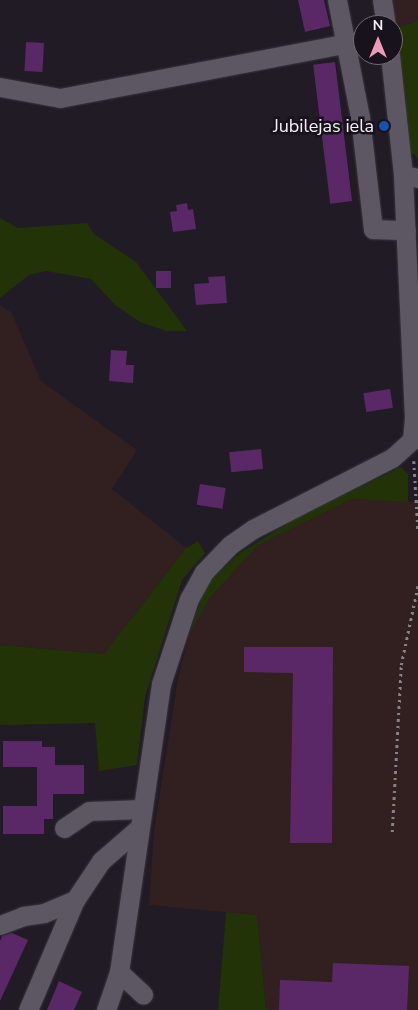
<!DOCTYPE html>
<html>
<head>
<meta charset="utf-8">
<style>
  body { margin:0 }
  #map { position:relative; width:418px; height:1010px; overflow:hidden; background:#201b25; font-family:"Nunito Sans",sans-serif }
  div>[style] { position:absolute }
  .industrial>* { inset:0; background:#321f1f }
  .green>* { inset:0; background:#213307 }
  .building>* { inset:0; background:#5a2866; transform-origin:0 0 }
  .path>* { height:2.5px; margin-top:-1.25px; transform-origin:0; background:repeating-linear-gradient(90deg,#86828a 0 2.5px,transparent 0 6.5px) }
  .roads { filter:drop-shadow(0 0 1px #39353d) drop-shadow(0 0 1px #39353d) }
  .minor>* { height:19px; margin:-9.5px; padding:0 9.5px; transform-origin:9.5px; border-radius:9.5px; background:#5d5763 }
  .dots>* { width:14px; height:14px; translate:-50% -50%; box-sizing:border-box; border:2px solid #17121c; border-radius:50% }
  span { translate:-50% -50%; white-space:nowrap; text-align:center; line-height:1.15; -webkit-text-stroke:5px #17121c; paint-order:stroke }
  .poi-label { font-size:18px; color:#f5f1f8 }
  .right { translate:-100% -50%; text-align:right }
  .north { position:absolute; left:353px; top:15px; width:50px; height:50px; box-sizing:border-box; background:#17121c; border:1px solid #706b74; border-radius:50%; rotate:0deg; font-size:14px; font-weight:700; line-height:20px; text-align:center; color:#f5f1f8 }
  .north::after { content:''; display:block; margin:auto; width:18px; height:22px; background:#ef9ab8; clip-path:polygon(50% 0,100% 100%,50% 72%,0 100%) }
</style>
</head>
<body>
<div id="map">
  <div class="industrial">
    <i style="clip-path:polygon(389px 0,418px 0,418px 21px,393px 29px)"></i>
    <i style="clip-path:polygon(0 305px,11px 312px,41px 381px,137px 450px,112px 489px,186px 548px,104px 654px,0 645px)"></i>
    <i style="clip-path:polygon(352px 499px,418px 502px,418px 1010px,266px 1010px,257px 915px,149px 905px,154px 831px,178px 678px,191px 629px,209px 599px,258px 545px)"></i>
  </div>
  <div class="green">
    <i style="clip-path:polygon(418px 21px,418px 158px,410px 151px,393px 29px)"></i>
    <i style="clip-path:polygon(0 218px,18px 228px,87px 223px,94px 234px,136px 262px,187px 331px,166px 331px,140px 322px,115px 305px,91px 279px,46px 271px,29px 275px,0 298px)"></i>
    <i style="clip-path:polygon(401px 467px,408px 474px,408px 502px,352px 499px,258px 545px,209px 599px,190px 633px,201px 599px,212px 579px,240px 553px,298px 517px)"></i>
    <i style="clip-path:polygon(198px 541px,205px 553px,182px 580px,145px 697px,137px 765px,99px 771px,95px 723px,0 725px,0 645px,104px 654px,186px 548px)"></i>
    <i style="clip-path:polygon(226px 912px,257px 915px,266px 1010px,218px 1010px)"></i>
  </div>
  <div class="building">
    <i style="clip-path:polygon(298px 0,324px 0,330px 26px,305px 32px)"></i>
    <i style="left:26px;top:42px;width:18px;height:29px;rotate:3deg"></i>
    <i style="left:335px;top:62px;width:140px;height:22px;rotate:83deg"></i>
    <i style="clip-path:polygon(187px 203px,188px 210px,193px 209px,196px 229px,173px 232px,170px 212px,177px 211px,176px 205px)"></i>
    <i style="left:156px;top:271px;width:15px;height:17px"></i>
    <i style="clip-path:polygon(225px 276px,227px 303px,196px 305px,194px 284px,209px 283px,208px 277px)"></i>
    <i style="clip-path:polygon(111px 350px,127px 351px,126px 365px,134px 365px,133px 383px,109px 381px)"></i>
    <i style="left:390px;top:389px;width:19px;height:27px;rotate:81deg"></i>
    <i style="left:261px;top:449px;width:20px;height:32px;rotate:84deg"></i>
    <i style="left:200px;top:484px;width:26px;height:21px;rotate:9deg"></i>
    <i style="clip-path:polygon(244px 647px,333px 647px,332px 843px,290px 843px,293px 673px,244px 672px)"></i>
    <i style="clip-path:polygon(3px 741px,42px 741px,42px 747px,55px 747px,55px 765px,84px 765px,84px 794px,53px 794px,53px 819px,44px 819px,44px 834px,3px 834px,3px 806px,37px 806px,37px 767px,3px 767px)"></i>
    <i style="clip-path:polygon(12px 933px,28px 940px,0 1001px,0 941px,2px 936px)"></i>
    <i style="clip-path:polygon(333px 963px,409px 966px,407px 1010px,279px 1010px,280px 980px,332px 982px)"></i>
    <i style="clip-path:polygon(59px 981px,82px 992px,74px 1010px,47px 1010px)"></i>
  </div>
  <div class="path">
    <i style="left:414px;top:461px;width:68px;rotate:86.6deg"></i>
    <i style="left:392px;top:832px;width:167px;rotate:-86.9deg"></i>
    <i style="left:401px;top:665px;width:82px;rotate:-78deg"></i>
  </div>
  <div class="roads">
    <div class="minor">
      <i style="left:337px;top:0;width:119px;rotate:78.9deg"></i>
      <i style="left:360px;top:117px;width:113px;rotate:83.4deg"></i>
      <i style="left:373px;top:229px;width:33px;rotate:2deg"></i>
      <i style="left:382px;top:0;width:25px;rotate:81deg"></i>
      <i style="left:390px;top:55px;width:121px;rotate:83.8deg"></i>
      <i style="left:403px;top:175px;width:15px;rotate:11deg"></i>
      <i style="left:0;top:87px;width:61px;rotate:10.4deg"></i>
      <i style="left:60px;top:98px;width:309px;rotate:-10.8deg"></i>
      <i style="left:64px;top:828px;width:30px;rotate:-34deg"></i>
      <i style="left:89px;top:811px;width:53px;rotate:-2.2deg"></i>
      <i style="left:0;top:925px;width:25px;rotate:-21deg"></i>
      <i style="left:23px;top:916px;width:21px;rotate:-8deg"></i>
      <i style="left:44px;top:913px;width:34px;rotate:-23deg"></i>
      <i style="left:119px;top:972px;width:33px;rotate:43deg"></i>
      <i style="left:28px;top:1010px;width:120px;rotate:-66.9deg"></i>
      <i style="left:75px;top:900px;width:47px;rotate:-56.3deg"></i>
      <i style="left:101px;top:861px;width:50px;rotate:-41deg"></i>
      <i style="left:106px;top:1010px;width:40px;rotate:-71.1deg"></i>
      <i style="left:119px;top:972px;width:291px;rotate:-81.7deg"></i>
      <i style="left:161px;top:684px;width:89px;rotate:-71.8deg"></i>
      <i style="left:189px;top:599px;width:31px;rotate:-61deg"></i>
      <i style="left:204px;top:572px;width:37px;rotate:-46deg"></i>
      <i style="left:230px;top:545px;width:28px;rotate:-35deg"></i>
      <i style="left:253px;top:529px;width:156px;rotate:-27.1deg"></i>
      <i style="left:392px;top:458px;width:27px;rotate:-42deg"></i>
      <i style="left:412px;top:440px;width:22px;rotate:-85deg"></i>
      <i style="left:414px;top:418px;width:243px;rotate:-92.6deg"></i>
    </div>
  </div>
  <div class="dots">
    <i style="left:384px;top:126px;background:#1a4fb4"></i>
  </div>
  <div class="poi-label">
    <span class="right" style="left:374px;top:126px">Jubilejas iela</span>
  </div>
  <div class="north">N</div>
</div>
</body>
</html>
